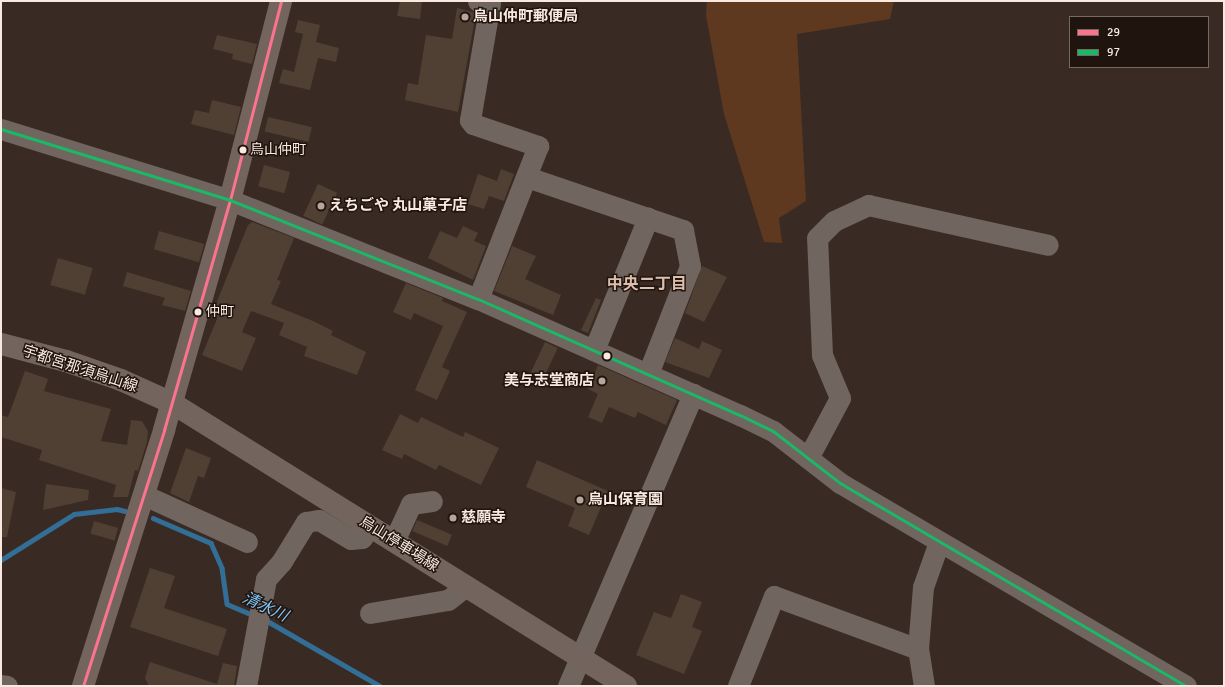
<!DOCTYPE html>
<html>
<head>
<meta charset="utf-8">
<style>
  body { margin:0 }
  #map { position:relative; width:1225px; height:687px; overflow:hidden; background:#392b23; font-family:Signika,"Noto Sans JP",sans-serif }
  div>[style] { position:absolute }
  .green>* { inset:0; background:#5f3820 }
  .stream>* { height:4.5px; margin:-2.25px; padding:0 2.25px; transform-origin:2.25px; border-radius:2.25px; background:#336e97 }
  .building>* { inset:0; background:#503f33; transform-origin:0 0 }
  .minor>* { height:21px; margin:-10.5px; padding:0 10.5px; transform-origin:10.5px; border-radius:10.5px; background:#70655f }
  .major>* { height:22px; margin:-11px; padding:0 11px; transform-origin:11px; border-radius:11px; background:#73655d }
  .bus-1>* { height:3px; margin:-1.5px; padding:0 1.5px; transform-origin:1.5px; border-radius:1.5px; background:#fc738d }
  .bus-2>* { height:3px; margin:-1.5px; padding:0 1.5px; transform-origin:1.5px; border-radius:1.5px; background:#1ab867 }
  .dots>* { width:11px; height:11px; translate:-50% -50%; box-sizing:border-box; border:2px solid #1f140e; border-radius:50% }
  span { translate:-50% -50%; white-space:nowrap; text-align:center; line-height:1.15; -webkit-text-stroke:3px #1f140e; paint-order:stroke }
  .bus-label { font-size:14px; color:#f9e9e0 }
  .left { translate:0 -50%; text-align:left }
  .poi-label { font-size:15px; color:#f9e9e0; font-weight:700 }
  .right { translate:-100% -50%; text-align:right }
  .street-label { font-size:15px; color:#f9e9e0 }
  .neighbourhood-label { font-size:16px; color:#ddbdac; font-weight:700 }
  .water-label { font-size:16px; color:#80c6fa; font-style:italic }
  .frame { position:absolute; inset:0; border:2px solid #f9e9e0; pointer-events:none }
  .legend { position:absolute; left:1069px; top:16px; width:140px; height:52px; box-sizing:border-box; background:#1f140e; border:1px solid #766962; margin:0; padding:5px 7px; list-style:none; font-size:12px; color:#f9e9e0 }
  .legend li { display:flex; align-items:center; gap:8px; height:20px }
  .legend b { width:20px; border:1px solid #766962 }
</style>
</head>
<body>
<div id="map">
  <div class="green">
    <i style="clip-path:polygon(707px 1px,894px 1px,890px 19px,797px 34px,806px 201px,779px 218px,782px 243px,764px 242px,724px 114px,706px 15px)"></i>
  </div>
  <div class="stream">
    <i style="left:153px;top:518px;width:63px;rotate:23.3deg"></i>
    <i style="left:211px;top:543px;width:27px;rotate:66deg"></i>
    <i style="left:222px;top:568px;width:36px;rotate:82deg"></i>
    <i style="left:227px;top:604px;width:28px;rotate:23deg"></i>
    <i style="left:1px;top:560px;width:86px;rotate:-32.2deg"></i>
    <i style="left:74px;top:514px;width:43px;rotate:-6.6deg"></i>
    <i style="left:117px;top:509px;width:8px;rotate:14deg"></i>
    <i style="left:264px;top:619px;width:134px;rotate:30deg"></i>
  </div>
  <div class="building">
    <i style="clip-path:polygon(400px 1px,422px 1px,420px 19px,397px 16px)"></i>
    <i style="clip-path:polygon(457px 8px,476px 13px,458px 112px,405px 100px,408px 83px,418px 85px,426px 35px,452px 39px)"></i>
    <i style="clip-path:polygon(298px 20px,320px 25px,316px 42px,339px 48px,336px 62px,318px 58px,310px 90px,279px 83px,283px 69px,294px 72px,303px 34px,295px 32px)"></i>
    <i style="clip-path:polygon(217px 35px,257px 44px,252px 64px,232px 59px,233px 54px,213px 49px)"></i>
    <i style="clip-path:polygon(212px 100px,241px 107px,234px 135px,191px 124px,195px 110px,209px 113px)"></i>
    <i style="left:268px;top:117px;width:45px;height:15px;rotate:13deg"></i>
    <i style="left:264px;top:165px;width:27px;height:22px;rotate:15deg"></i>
    <i style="clip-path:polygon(501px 169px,514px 174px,504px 201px,489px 196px,484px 209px,468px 204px,478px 174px,497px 181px)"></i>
    <i style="left:318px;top:184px;width:21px;height:35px;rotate:25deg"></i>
    <i style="clip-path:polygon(252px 222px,294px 238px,277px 280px,281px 281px,271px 304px,313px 321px,333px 331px,331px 335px,366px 352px,357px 375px,304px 356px,307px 347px,279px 335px,284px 323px,251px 311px,242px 332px,256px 338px,242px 371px,202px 355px,217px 319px,211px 316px,248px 225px)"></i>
    <i style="clip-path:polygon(463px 226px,478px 233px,474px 241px,486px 246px,473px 280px,428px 258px,440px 231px,457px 238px)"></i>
    <i style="left:159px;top:231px;width:47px;height:19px;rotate:16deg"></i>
    <i style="clip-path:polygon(512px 246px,536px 256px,525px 279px,561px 295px,553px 315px,494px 291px)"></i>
    <i style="left:58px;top:258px;width:36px;height:28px;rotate:16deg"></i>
    <i style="clip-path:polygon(702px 266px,727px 277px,704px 322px,685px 313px)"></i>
    <i style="clip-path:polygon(127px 272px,191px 291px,185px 311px,162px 305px,165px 298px,123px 286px)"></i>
    <i style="clip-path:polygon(406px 283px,443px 298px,442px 301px,467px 312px,442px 367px,450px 371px,437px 400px,415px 390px,443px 326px,414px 313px,411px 320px,393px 312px)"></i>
    <i style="clip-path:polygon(596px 298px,601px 300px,588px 333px,581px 330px)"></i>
    <i style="clip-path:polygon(675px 338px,699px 349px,702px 341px,722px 350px,709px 378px,665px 362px)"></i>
    <i style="left:545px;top:342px;width:14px;height:35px;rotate:25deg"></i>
    <i style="clip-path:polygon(598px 365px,677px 400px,666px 425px,638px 412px,635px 418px,609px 407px,602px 423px,588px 417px,598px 394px,588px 389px)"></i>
    <i style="clip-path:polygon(25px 371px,48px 379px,44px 391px,111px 409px,101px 441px,127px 445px,131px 420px,142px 421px,148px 431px,147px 442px,138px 471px,135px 470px,128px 497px,113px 497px,116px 485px,39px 460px,42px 450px,1px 437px,1px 415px,8px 417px)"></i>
    <i style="clip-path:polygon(400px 414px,418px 423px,421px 417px,463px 437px,465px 432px,499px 448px,481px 485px,439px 465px,436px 470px,404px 454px,402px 459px,382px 450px)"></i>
    <i style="clip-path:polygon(186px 448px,211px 458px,204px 478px,198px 476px,189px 502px,170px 493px)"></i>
    <i style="clip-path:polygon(537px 460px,608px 491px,589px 535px,568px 526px,575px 508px,526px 487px)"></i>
    <i style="clip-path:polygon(46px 484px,89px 490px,88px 500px,43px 510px)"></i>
    <i style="clip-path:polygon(1px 488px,16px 492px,7px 537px,1px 537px)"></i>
    <i style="left:417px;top:520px;width:38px;height:12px;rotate:23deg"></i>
    <i style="left:94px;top:521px;width:25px;height:13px;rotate:16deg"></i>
    <i style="clip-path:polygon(150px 568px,175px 576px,164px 608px,227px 629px,218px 656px,130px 627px)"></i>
    <i style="clip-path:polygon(681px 594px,702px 602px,692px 627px,702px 631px,684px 674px,636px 655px,654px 612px,671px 618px)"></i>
    <i style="clip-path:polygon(150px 662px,217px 684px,223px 663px,237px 666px,234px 686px,149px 686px,145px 678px)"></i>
  </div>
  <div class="minor">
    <i style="left:478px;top:1px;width:12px;rotate:9deg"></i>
    <i style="left:490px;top:3px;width:119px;rotate:99.7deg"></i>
    <i style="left:470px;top:120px;width:5px;rotate:53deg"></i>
    <i style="left:473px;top:124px;width:69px;rotate:18.7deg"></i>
    <i style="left:538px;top:146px;width:164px;rotate:111.4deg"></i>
    <i style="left:1px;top:129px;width:240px;rotate:17.2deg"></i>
    <i style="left:230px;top:200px;width:267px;rotate:21.8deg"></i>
    <i style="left:478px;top:299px;width:287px;rotate:23.9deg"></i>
    <i style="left:740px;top:415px;width:37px;rotate:26deg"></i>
    <i style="left:773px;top:431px;width:85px;rotate:37.8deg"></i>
    <i style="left:840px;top:483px;width:401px;rotate:30.4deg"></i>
    <i style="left:527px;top:177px;width:165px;rotate:18.8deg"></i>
    <i style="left:683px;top:230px;width:37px;rotate:79deg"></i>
    <i style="left:690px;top:266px;width:116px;rotate:111.3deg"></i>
    <i style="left:594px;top:350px;width:143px;rotate:-67.8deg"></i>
    <i style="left:808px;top:458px;width:68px;rotate:-61.9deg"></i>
    <i style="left:840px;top:398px;width:47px;rotate:-112.7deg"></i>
    <i style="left:822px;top:355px;width:117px;rotate:-92.4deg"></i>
    <i style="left:817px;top:238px;width:24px;rotate:-45deg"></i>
    <i style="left:834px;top:221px;width:38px;rotate:-25deg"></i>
    <i style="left:868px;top:205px;width:184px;rotate:12.5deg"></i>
    <i style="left:144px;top:495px;width:113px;rotate:24.5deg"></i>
    <i style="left:394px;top:541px;width:41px;rotate:-65.3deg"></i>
    <i style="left:411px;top:504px;width:21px;rotate:-8deg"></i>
    <i style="left:370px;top:613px;width:79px;rotate:-9.5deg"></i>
    <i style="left:448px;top:600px;width:23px;rotate:-38deg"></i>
    <i style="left:1px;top:685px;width:6px;rotate:9deg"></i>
    <i style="left:246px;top:686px;width:109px;rotate:-79.4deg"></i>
    <i style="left:266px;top:579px;width:24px;rotate:-48deg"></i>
    <i style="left:282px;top:561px;width:46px;rotate:-58.4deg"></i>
    <i style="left:306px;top:522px;width:13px;rotate:-9deg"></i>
    <i style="left:319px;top:520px;width:37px;rotate:31deg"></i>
    <i style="left:351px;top:539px;width:11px;rotate:-5deg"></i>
    <i style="left:362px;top:538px;width:14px;rotate:-56deg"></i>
    <i style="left:568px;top:686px;width:318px;rotate:-66.8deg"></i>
    <i style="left:738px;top:686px;width:97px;rotate:-68.2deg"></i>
    <i style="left:774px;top:596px;width:153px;rotate:20.2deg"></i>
    <i style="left:924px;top:686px;width:37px;rotate:-99deg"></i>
    <i style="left:918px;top:649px;width:62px;rotate:-85.4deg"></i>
    <i style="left:923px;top:587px;width:48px;rotate:-70.4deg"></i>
  </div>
  <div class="major">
    <i style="left:1px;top:344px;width:67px;rotate:14.7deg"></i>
    <i style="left:66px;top:361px;width:58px;rotate:19.1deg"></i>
    <i style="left:121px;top:380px;width:56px;rotate:24.3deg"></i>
    <i style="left:172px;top:403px;width:535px;rotate:31.94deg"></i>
    <i style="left:83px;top:686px;width:269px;rotate:-72.4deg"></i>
    <i style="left:164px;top:430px;width:239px;rotate:-74deg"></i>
    <i style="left:230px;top:200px;width:205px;rotate:-75.6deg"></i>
  </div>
  <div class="bus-1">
    <i style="left:83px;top:686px;width:269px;rotate:-72.4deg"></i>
    <i style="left:164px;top:430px;width:239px;rotate:-74deg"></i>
    <i style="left:230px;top:200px;width:205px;rotate:-75.6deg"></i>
  </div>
  <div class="bus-2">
    <i style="left:1px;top:129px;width:240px;rotate:17.2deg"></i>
    <i style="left:230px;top:200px;width:267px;rotate:21.8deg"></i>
    <i style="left:478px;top:299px;width:287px;rotate:23.9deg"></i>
    <i style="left:740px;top:415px;width:37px;rotate:26deg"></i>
    <i style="left:773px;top:431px;width:85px;rotate:37.8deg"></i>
    <i style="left:840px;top:483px;width:401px;rotate:30.4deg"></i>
  </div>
  <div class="dots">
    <i style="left:465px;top:17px;background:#b6a69e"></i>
    <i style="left:243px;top:150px;background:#f9e9e0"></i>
    <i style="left:321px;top:206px;background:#b6a69e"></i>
    <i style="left:198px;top:312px;background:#f9e9e0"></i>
    <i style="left:607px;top:356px;background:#f9e9e0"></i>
    <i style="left:602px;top:381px;background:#b6a69e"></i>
    <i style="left:580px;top:500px;background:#b6a69e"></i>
    <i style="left:453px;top:518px;background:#b6a69e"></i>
  </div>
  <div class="bus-label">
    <span class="left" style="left:250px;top:150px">烏山仲町</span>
    <span class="left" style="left:206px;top:312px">仲町</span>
  </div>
  <div class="poi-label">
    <span class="left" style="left:473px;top:17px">烏山仲町郵便局</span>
    <span class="left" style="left:329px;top:206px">えちごや 丸山菓子店</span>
    <span class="right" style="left:594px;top:381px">美与志堂商店</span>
    <span class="left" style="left:588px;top:500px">烏山保育園</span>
    <span class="left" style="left:461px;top:518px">慈願寺</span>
  </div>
  <div class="street-label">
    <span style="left:80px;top:369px;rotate:18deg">宇都宮那須烏山線</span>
    <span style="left:399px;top:544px;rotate:32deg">烏山停車場線</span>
  </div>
  <div class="neighbourhood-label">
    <span style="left:647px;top:284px">中央二丁目</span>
  </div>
  <div class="water-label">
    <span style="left:265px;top:607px;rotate:25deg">清水川</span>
  </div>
  <div class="frame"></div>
  <ul class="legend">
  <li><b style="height:5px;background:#fc738d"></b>29</li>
  <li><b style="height:5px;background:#1ab867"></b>97</li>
  </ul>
</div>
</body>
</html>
